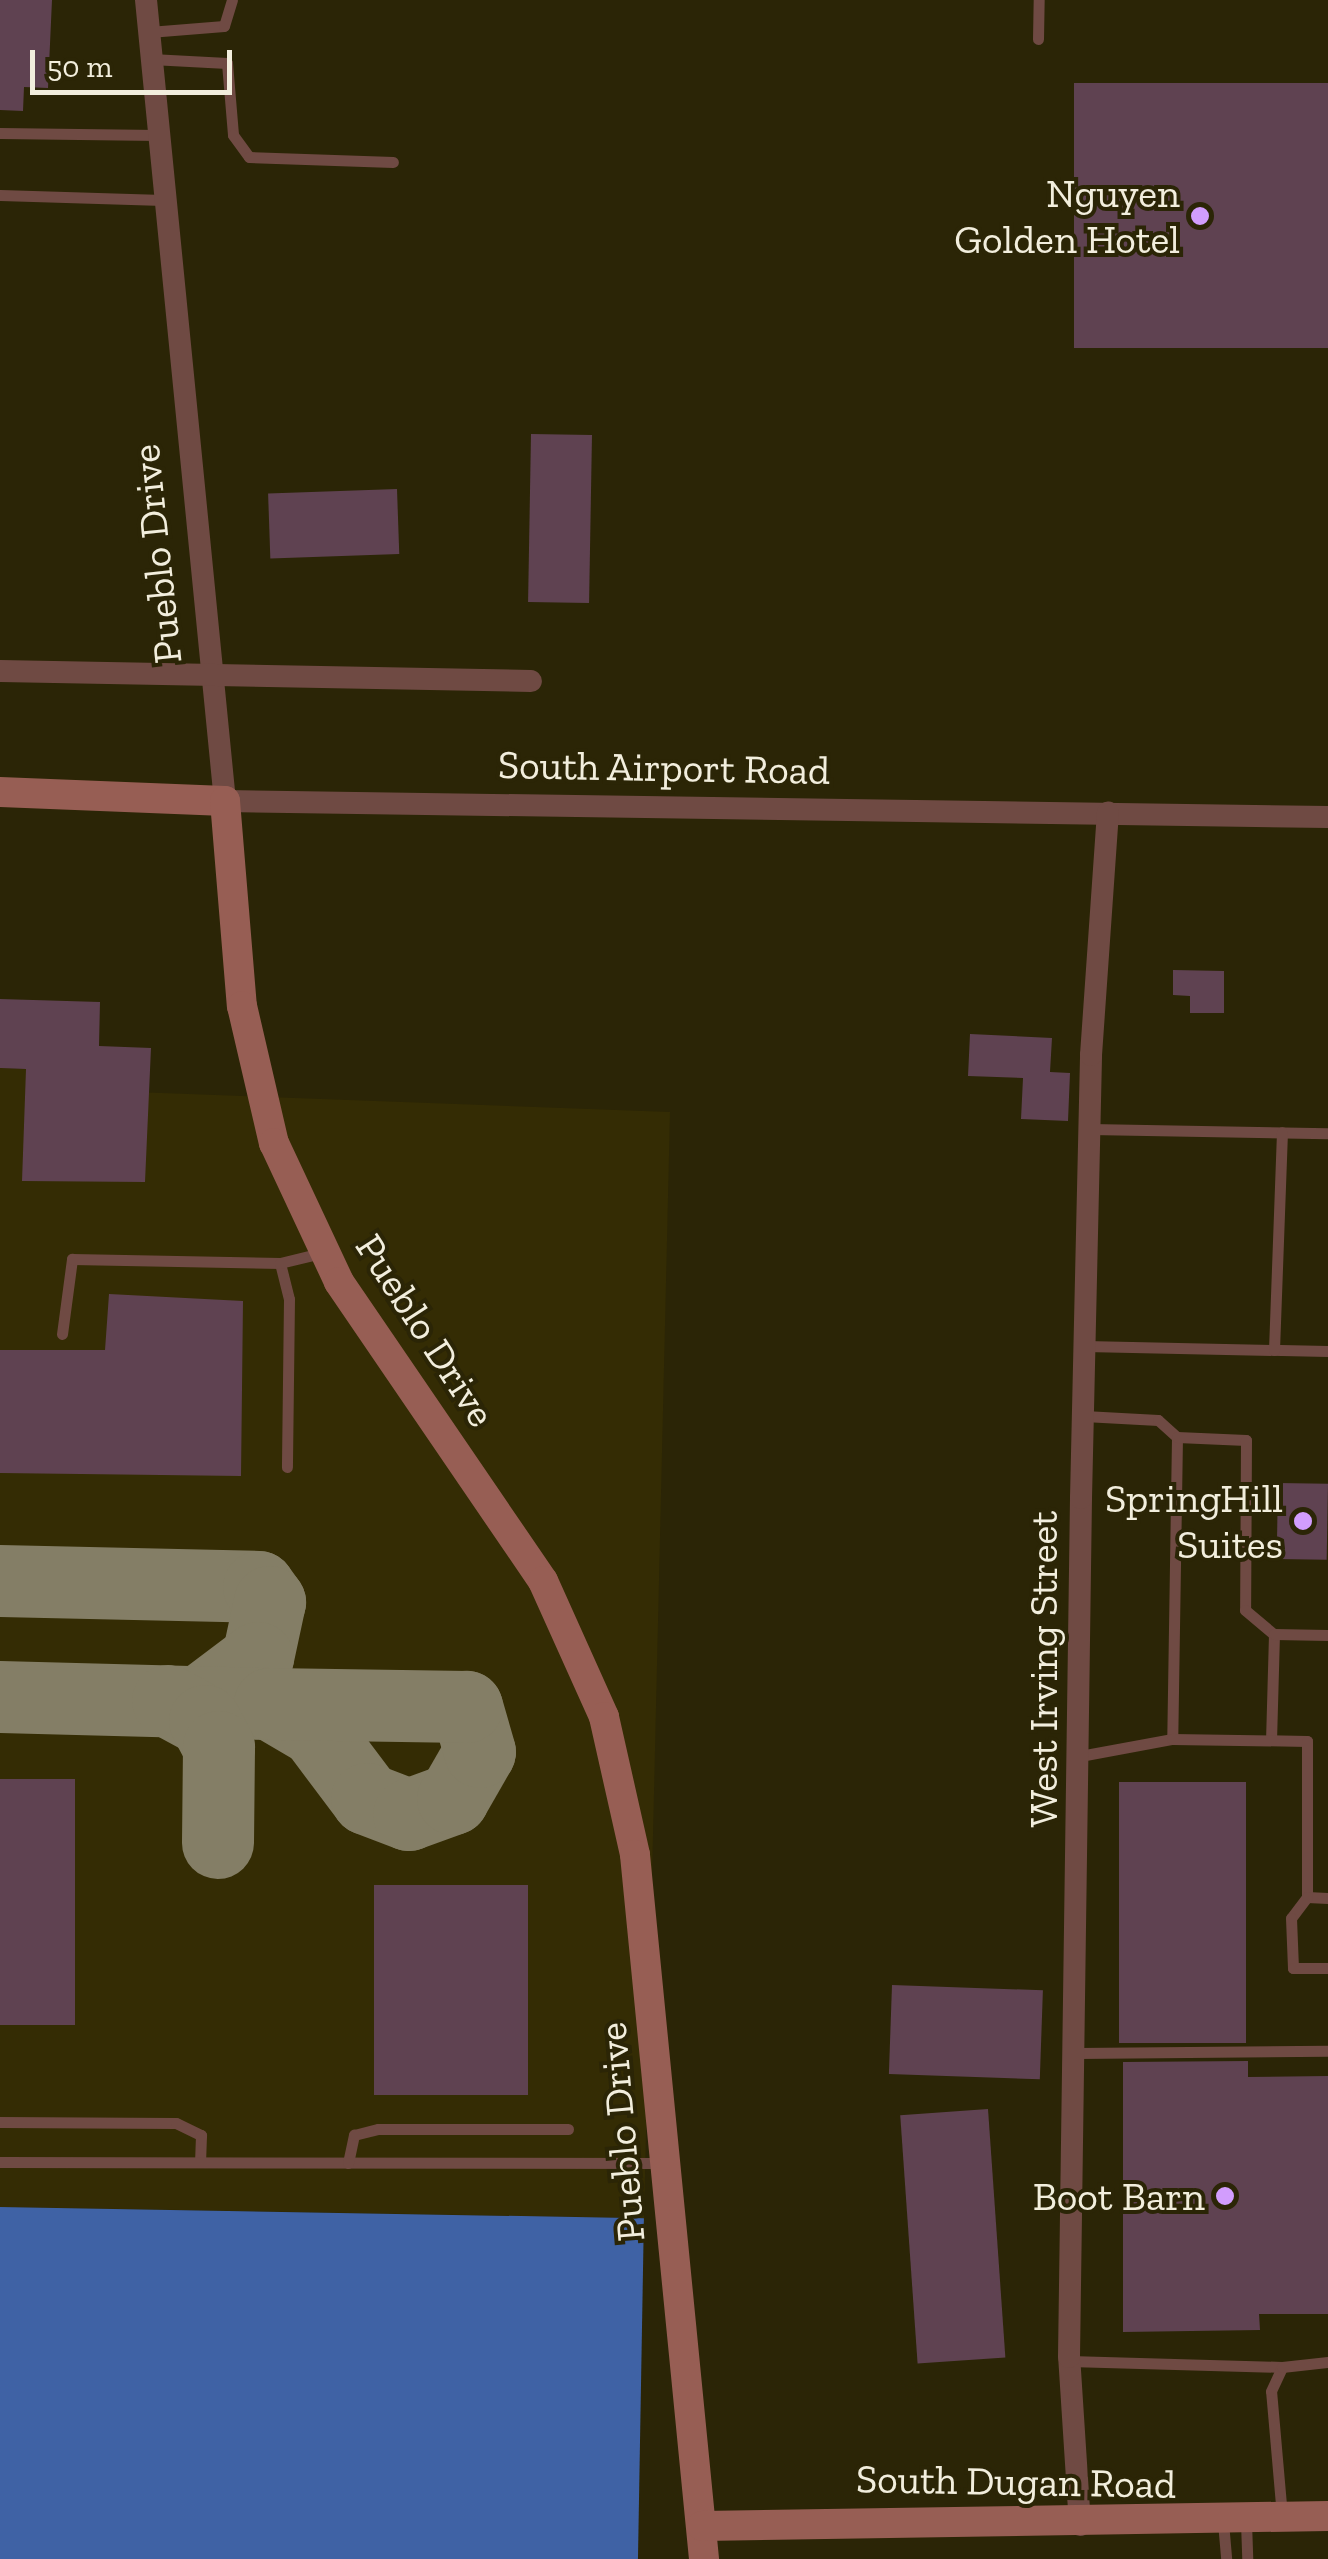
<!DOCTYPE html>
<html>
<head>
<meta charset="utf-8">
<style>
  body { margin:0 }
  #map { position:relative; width:1328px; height:2559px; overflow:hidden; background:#2b2506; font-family:"Zilla Slab",serif }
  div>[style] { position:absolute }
  .built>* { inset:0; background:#342c04 }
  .water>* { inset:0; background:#3f62a5; transform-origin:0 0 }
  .taxiway>* { height:72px; margin:-36px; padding:0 36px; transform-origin:36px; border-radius:36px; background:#847e66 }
  .building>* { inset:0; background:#5f4251; transform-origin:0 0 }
  .lane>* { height:11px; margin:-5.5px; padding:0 5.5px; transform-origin:5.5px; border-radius:5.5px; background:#6f4a43 }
  .street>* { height:22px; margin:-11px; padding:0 11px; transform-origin:11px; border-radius:11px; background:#6f4a43 }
  .secondary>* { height:30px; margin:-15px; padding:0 15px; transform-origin:15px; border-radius:15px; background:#975e54 }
  .dots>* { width:28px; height:28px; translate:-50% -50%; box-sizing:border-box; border:5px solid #2b2506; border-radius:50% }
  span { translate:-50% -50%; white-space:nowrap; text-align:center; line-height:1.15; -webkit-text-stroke:8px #2b2506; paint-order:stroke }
  .poi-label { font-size:40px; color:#f2eedd }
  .right { translate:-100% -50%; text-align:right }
  .street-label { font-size:40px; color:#f2eedd }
  .scale { position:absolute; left:30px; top:50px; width:202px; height:45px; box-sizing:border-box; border:5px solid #f2eedd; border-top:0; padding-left:12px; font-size:30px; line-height:35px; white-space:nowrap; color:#f2eedd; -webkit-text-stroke:8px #2b2506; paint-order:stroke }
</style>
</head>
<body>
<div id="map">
  <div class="built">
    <i style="clip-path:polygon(0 1068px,26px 1069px,26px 1088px,670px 1112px,644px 2218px,0 2207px)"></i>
  </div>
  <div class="water">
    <i style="left:0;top:2207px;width:644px;height:352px;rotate:1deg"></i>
  </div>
  <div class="taxiway">
    <i style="left:0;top:1581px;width:259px;rotate:1.3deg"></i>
    <i style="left:259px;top:1587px;width:19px;rotate:54deg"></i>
    <i style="left:270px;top:1602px;width:57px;rotate:102.1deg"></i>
    <i style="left:258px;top:1658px;width:71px;rotate:143deg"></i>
    <i style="left:0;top:1697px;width:270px;rotate:1.5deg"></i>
    <i style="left:270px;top:1704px;width:53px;rotate:30.4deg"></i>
    <i style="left:316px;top:1731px;width:85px;rotate:53.1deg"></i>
    <i style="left:367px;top:1799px;width:45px;rotate:20.9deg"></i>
    <i style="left:409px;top:1815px;width:47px;rotate:-20deg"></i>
    <i style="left:453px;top:1799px;width:54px;rotate:-60.1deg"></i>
    <i style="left:480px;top:1752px;width:47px;rotate:-106.1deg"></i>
    <i style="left:467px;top:1707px;width:197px;rotate:-179.1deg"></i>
    <i style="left:168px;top:1701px;width:42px;rotate:28.4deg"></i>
    <i style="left:205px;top:1721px;width:30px;rotate:62deg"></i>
    <i style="left:219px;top:1747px;width:96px;rotate:90.6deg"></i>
  </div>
  <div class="building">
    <i style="clip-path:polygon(0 0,52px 0,48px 88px,24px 87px,23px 111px,0 110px)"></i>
    <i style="left:1074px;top:83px;width:254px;height:265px"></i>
    <i style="left:531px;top:434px;width:61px;height:168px;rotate:1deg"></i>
    <i style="left:397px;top:489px;width:65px;height:129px;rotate:88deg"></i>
    <i style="clip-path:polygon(1173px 970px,1224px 971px,1224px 1013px,1190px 1013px,1190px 996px,1173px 995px)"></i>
    <i style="clip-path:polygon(0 999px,100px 1002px,99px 1046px,151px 1048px,145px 1182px,22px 1181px,26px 1069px,0 1068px)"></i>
    <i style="clip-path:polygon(970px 1034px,1052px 1038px,1050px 1072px,1070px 1073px,1068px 1121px,1021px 1119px,1023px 1078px,968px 1076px)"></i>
    <i style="clip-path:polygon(109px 1294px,243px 1301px,241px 1476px,0 1473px,0 1350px,105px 1350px)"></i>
    <i style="left:1278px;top:1483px;width:50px;height:76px;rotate:1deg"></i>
    <i style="left:0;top:1779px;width:75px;height:246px"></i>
    <i style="left:1119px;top:1782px;width:127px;height:261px"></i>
    <i style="left:374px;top:1885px;width:154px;height:210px"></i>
    <i style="left:892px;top:1985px;width:151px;height:89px;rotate:2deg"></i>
    <i style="clip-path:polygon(1248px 2061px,1248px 2077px,1328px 2076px,1328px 2314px,1259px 2314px,1260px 2330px,1123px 2332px,1123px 2062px)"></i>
    <i style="left:988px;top:2109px;width:249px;height:88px;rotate:86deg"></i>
  </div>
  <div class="lane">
    <i style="left:149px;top:32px;width:75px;rotate:-4.6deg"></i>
    <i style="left:224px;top:26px;width:27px;rotate:-73deg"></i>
    <i style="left:1038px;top:39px;width:39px;rotate:-89deg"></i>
    <i style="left:151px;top:59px;width:76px;rotate:3deg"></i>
    <i style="left:227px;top:63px;width:72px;rotate:85.2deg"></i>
    <i style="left:233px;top:135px;width:27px;rotate:54deg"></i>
    <i style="left:249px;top:157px;width:144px;rotate:2deg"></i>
    <i style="left:0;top:133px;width:158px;rotate:0.7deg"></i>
    <i style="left:0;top:195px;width:163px;rotate:1.8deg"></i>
    <i style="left:1090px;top:1129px;width:238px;rotate:1deg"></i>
    <i style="left:280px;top:1263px;width:37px;rotate:76deg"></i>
    <i style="left:289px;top:1299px;width:168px;rotate:90.7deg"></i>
    <i style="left:62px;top:1334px;width:76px;rotate:-82.4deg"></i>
    <i style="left:72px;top:1259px;width:208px;rotate:1.1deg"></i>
    <i style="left:280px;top:1263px;width:42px;rotate:-13.7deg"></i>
    <i style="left:1085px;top:1346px;width:243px;rotate:1.2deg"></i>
    <i style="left:1274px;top:1350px;width:218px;rotate:-87.9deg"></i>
    <i style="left:1084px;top:1416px;width:74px;rotate:3.1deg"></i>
    <i style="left:1158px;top:1420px;width:25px;rotate:42deg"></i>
    <i style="left:1177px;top:1437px;width:302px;rotate:90.9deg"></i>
    <i style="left:1177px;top:1437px;width:69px;rotate:2.5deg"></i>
    <i style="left:1246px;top:1440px;width:170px;rotate:90.3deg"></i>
    <i style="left:1245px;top:1610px;width:38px;rotate:40deg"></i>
    <i style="left:1274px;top:1634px;width:105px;rotate:91.6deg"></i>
    <i style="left:1274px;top:1634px;width:54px;rotate:1.1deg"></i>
    <i style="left:1080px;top:1756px;width:94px;rotate:-10.5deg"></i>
    <i style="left:1172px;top:1739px;width:135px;rotate:0.8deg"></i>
    <i style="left:1307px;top:1741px;width:156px;rotate:90deg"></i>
    <i style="left:1307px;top:1897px;width:21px;rotate:3deg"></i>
    <i style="left:1307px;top:1897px;width:26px;rotate:127deg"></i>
    <i style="left:1291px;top:1918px;width:50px;rotate:87.7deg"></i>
    <i style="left:1293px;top:1968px;width:35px"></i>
    <i style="left:1077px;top:2053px;width:251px;rotate:-0.5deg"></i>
    <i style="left:0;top:2122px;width:176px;rotate:0.3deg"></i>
    <i style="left:176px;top:2123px;width:28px;rotate:26deg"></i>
    <i style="left:201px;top:2135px;width:27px;rotate:92deg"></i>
    <i style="left:0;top:2162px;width:664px;rotate:0.09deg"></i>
    <i style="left:348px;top:2163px;width:29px;rotate:-78deg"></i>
    <i style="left:354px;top:2135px;width:25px;rotate:-14deg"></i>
    <i style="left:378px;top:2129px;width:190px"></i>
    <i style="left:1069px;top:2361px;width:213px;rotate:1.6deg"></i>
    <i style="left:1282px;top:2516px;width:125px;rotate:-95deg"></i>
    <i style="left:1271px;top:2391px;width:26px;rotate:-65deg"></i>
    <i style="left:1282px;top:2367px;width:46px;rotate:-6.2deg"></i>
    <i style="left:1223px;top:2522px;width:37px;rotate:85deg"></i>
    <i style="left:1246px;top:2522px;width:37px;rotate:88deg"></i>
  </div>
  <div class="street">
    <i style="left:146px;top:0;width:805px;rotate:84.37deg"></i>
    <i style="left:225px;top:801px;width:1103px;rotate:0.83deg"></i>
    <i style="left:0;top:671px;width:531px;rotate:1.08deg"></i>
    <i style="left:1080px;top:2525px;width:168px;rotate:-93.7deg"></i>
    <i style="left:1069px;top:2357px;width:859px;rotate:-89.2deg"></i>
    <i style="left:1081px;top:1498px;width:443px;rotate:-88.7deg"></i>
    <i style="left:1091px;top:1055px;width:243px;rotate:-86deg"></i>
  </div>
  <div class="secondary">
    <i style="left:0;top:792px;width:225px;rotate:2.3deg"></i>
    <i style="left:225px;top:801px;width:206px;rotate:85.3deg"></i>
    <i style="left:242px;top:1006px;width:141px;rotate:76.9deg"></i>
    <i style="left:274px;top:1143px;width:153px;rotate:64.9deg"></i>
    <i style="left:339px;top:1282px;width:362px;rotate:55.7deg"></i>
    <i style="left:543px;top:1581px;width:149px;rotate:65.8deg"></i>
    <i style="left:604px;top:1717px;width:141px;rotate:77.3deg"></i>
    <i style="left:635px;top:1855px;width:707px;rotate:84.4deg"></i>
    <i style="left:702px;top:2526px;width:626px;rotate:-0.92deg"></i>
  </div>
  <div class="dots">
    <i style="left:1200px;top:216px;background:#d29dfd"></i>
    <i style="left:1303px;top:1521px;background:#d29dfd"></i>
    <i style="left:1225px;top:2196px;background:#d29dfd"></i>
  </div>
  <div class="poi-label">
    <span class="right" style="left:1180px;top:216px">Nguyen<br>Golden Hotel</span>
    <span class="right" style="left:1283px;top:1521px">SpringHill<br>Suites</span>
    <span class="right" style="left:1205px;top:2196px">Boot Barn</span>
  </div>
  <div class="street-label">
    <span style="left:156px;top:554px;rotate:-96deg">Pueblo Drive</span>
    <span style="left:664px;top:767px;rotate:1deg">South Airport Road</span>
    <span style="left:426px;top:1330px;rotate:57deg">Pueblo Drive</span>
    <span style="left:1043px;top:1669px;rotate:-90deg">West Irving Street</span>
    <span style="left:621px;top:2132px;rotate:-95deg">Pueblo Drive</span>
    <span style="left:1016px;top:2481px;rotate:1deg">South Dugan Road</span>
  </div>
  <div class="scale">50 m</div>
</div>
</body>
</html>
